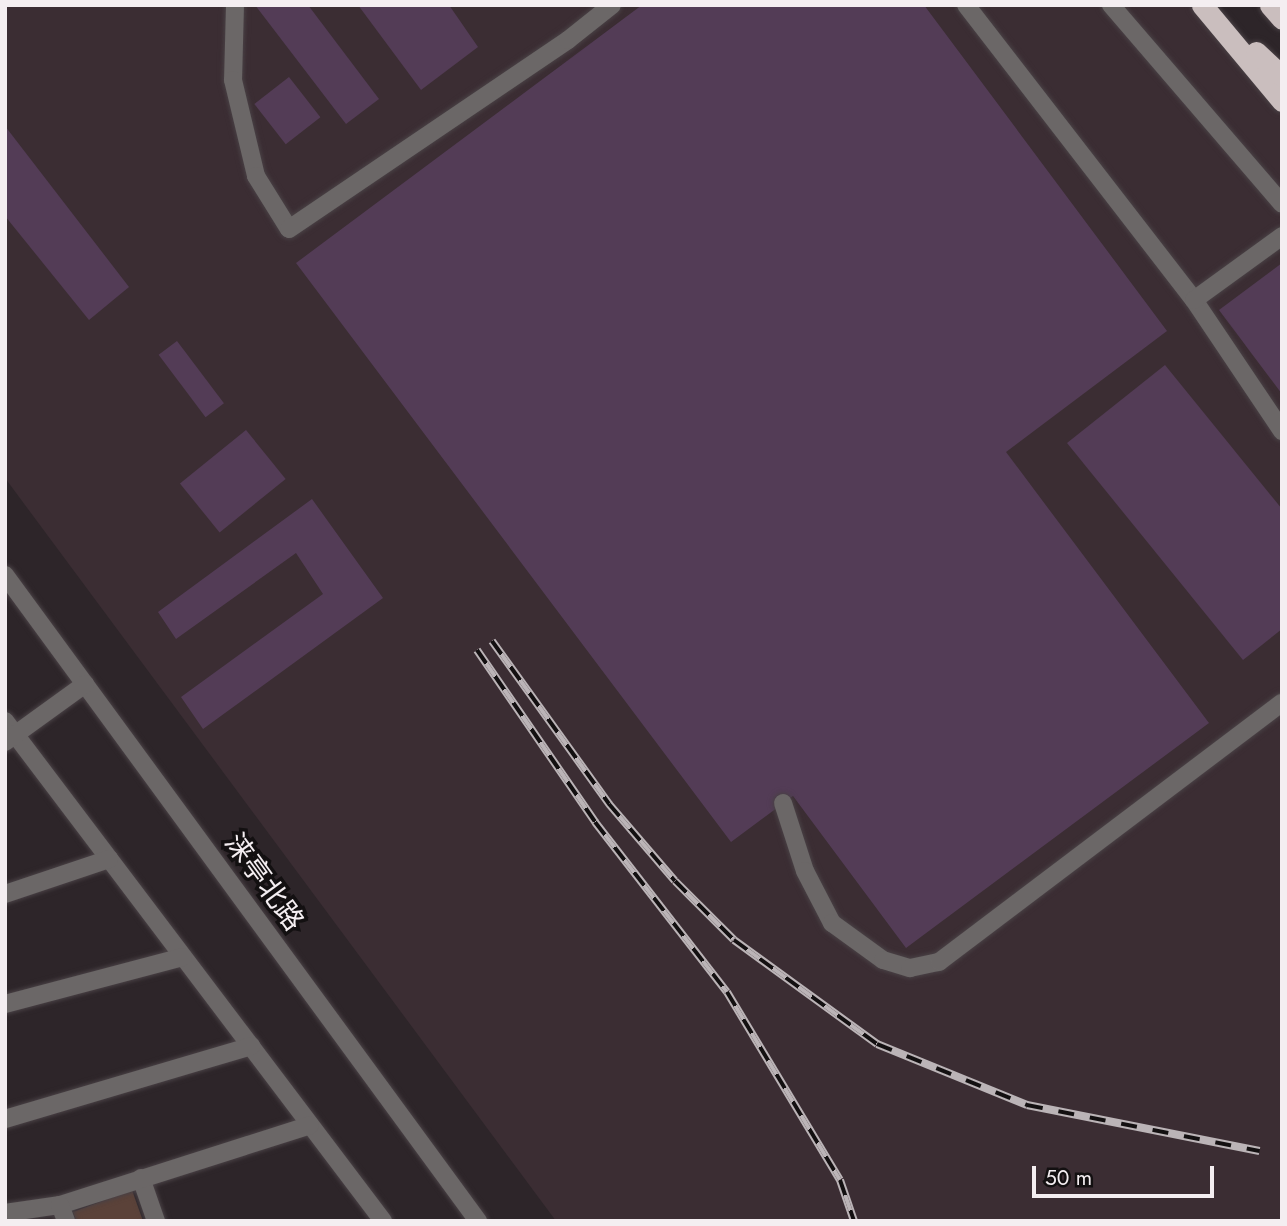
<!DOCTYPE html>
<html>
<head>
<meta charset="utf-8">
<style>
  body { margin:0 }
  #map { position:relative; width:1287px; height:1226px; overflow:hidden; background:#2d2529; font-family:Jost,"Noto Sans SC",sans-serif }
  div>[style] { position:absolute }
  .built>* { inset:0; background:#3b2d33 }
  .green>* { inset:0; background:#5b4239 }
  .building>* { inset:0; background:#533c56; transform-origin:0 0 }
  .roads { filter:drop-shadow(0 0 2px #494145) drop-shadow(0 0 2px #494145) }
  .minor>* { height:18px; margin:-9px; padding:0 9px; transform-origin:9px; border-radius:9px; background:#6b6767 }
  .highway>* { height:21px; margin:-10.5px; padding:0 10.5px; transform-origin:10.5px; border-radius:10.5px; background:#cabebe }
  .rail>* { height:8px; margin-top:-4px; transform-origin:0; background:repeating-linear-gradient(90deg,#131011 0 16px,#bbb4b7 0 32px); box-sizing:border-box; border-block:2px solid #bbb4b7 }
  span { translate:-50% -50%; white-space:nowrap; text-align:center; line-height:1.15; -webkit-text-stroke:7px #131011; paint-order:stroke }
  .street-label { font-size:28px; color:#f4eef1 }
  .frame { position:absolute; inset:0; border:7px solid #f4eef1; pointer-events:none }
  .scale { position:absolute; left:1032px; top:1166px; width:182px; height:32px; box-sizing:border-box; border:4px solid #f4eef1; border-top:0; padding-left:9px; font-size:21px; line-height:24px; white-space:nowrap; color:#f4eef1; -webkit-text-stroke:5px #131011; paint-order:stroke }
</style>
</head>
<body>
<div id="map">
  <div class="built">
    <i style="clip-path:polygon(5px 5px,1196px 5px,1282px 104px,1282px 1221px,556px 1221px,5px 478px)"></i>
  </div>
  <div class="green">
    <i style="clip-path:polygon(132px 1190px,143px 1221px,76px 1221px,73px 1212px)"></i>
  </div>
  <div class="building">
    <i style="clip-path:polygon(255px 5px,308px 5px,379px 99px,346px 124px)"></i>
    <i style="clip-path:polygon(358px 5px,449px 5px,478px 47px,421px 90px)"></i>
    <i style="clip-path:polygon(642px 5px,924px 5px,1167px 331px,1006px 452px,1209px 723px,906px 948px,793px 796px,731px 842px,296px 263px)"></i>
    <i style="left:289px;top:77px;width:51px;height:44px;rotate:52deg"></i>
    <i style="clip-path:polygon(5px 126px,129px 287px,89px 320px,5px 216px)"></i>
    <i style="clip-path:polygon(1282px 263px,1282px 394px,1219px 310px)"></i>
    <i style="left:177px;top:341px;width:78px;height:23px;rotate:53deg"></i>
    <i style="clip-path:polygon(1165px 365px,1282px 509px,1282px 629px,1243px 660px,1067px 443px)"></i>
    <i style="left:246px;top:430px;width:63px;height:85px;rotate:51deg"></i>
    <i style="clip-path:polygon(312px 499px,383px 598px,203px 729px,181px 697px,323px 594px,296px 553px,176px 639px,158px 612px)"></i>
  </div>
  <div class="roads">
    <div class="minor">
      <i style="left:235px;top:5px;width:75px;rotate:91.5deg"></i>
      <i style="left:233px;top:80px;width:99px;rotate:76.5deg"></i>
      <i style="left:256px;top:176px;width:62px;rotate:58.1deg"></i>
      <i style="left:289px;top:229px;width:337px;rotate:-34.1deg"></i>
      <i style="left:568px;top:40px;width:56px;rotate:-38.5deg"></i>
      <i style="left:966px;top:5px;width:373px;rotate:52.3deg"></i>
      <i style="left:1194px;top:300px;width:158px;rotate:56.1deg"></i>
      <i style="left:1111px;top:5px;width:262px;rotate:49.3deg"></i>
      <i style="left:1194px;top:300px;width:109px;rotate:-36deg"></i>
      <i style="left:5px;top:575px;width:801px;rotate:53.79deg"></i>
      <i style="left:5px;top:721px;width:627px;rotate:52.91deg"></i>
      <i style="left:5px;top:742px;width:99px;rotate:-35.9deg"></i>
      <i style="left:783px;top:803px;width:71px;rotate:72.1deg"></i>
      <i style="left:805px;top:871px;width:59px;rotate:62.6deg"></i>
      <i style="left:832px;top:923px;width:63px;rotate:36deg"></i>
      <i style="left:883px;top:960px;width:28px;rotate:17deg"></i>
      <i style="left:910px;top:968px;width:30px;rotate:-12deg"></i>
      <i style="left:939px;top:962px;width:430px;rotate:-37.1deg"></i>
      <i style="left:5px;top:894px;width:110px;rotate:-18.6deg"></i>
      <i style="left:5px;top:1004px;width:184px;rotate:-14.8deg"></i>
      <i style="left:5px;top:1119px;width:257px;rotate:-16.5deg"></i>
      <i style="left:141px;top:1178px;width:46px;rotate:70.8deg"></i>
      <i style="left:60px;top:1205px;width:262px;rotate:-17.7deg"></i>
      <i style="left:5px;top:1213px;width:56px;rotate:-8.3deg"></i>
      <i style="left:60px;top:1205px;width:17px;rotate:69deg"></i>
    </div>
    <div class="highway">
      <i style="left:1202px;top:5px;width:125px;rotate:50.2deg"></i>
      <i style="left:1270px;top:5px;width:18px;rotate:49deg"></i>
      <i style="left:1256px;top:52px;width:35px;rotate:43deg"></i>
    </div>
  </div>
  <div class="rail">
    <i style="left:492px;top:641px;width:201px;rotate:54.3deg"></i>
    <i style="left:609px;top:804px;width:101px;rotate:49.4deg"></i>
    <i style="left:675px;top:881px;width:83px;rotate:45deg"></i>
    <i style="left:734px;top:940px;width:177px;rotate:36deg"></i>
    <i style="left:877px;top:1044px;width:162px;rotate:22.1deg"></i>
    <i style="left:1027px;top:1105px;width:237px;rotate:11.2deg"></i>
    <i style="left:477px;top:650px;width:209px;rotate:55.5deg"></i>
    <i style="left:595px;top:822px;width:215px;rotate:52.2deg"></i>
    <i style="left:727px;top:992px;width:219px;rotate:59deg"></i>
    <i style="left:840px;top:1180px;width:43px;rotate:71.1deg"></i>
  </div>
  <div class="street-label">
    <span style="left:264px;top:882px;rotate:54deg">涞亭北路</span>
  </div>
  <div class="frame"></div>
  <div class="scale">50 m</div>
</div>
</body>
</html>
